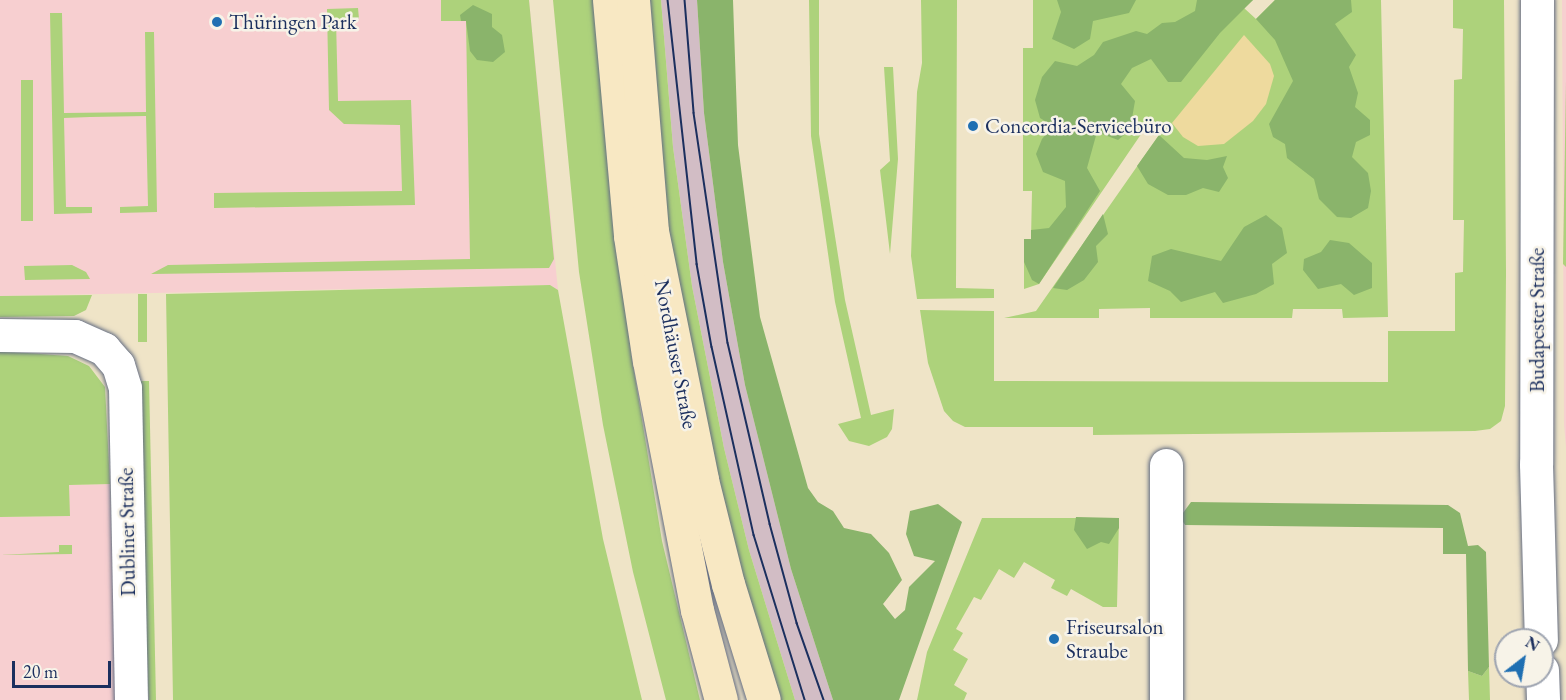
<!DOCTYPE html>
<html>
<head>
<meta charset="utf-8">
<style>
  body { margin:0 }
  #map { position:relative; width:1566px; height:700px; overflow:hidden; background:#efe4c7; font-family:"EB Garamond",serif }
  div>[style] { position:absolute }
  .built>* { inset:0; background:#f7cfd0 }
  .industrial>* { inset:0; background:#d2bdc5 }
  .green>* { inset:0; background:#add27b; transform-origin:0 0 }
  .forest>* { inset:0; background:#8ab46b }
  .sand>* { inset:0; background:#eeda9e }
  .roads { filter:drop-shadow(0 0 2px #656e83) drop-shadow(0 0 2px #656e83) }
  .minor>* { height:33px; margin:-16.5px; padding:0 16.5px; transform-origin:16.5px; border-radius:16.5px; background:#fff }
  .secondary>* { height:33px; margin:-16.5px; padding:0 16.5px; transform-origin:16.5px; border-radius:16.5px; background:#f8e8c3 }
  .tram>* { height:1.5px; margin:-0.75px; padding:0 0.75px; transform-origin:0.75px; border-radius:0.75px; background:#1b2f5e }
  .dots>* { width:16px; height:16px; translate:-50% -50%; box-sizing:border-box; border:3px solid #f7f3e8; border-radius:50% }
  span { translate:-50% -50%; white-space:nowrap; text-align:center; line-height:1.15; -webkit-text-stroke:5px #f7f3e8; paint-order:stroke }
  .poi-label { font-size:21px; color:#1b2f5e }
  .left { translate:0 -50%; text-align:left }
  .street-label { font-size:21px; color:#1b2f5e }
  .north { position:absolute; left:1494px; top:628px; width:60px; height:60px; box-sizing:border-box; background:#f7f3e8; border:2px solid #9fa5b1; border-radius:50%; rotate:31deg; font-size:16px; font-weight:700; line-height:24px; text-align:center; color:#1b2f5e }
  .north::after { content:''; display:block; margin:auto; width:21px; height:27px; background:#1f6fb2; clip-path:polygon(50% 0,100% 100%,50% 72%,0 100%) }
  .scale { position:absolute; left:12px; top:661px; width:99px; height:27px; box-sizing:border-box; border:3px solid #1b2f5e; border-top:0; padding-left:8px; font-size:18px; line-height:21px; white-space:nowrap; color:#1b2f5e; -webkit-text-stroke:4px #f7f3e8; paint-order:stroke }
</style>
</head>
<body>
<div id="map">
  <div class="built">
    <i style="clip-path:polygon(0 0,529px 0,558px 290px,550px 285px,0 296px)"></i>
    <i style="clip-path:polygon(1562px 0,1566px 0,1566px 447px,1564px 425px)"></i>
    <i style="clip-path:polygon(110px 484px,116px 700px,0 700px,0 517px,69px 516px,69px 485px)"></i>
  </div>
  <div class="industrial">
    <i style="clip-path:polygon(661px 0,697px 0,704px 113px,723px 262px,745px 385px,791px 569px,833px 700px,795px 700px,749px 550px,724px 448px,692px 286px,673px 147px)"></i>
  </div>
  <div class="green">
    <i style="clip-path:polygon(441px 0,529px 0,554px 259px,549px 268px,151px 274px,168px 265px,470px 259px,466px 21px,441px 21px)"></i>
    <i style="clip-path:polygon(553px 0,598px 0,631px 353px,662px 541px,700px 700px,666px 700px,633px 572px,603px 425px,579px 272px)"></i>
    <i style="clip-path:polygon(648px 0,661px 0,673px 147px,692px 286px,724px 448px,749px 550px,795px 700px,775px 700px,730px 545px,665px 211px)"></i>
    <i style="clip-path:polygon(809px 0,819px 0,819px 134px,845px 300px,871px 415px,894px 409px,892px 429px,887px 437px,869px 446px,849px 441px,838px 424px,861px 418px,835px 302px,811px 136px)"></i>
    <i style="clip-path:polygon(921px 0,957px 0,956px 288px,994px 289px,994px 298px,917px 299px,911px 256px,917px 92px,922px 63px)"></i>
    <i style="clip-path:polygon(1033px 0,1253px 0,1244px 8px,1256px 19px,1275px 0,1381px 0,1388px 317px,1343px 318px,1342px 309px,1293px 309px,1292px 318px,1150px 318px,1150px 308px,1099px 309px,1099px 318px,1004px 318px,1036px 311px,1159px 135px,1148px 124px,1039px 284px,1024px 289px,1024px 239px,1031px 239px,1032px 191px,1023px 191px,1023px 48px,1033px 48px)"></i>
    <i style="clip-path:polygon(1453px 0,1504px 0,1506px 273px,1505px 406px,1501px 421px,1490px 429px,1475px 431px,1093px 435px,1093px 427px,965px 427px,953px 421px,944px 411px,928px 363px,920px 310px,994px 311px,994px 381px,1388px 382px,1388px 331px,1455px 331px,1455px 273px,1463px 272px,1464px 220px,1453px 220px,1454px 80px,1462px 79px,1463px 29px,1453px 28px)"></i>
    <i style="clip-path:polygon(358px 8px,359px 19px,336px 20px,338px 101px,411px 100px,415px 205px,214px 208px,214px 193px,402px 191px,400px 125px,344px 124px,329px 110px,327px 9px)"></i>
    <i style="clip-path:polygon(50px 13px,62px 13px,64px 113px,146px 112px,145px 32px,154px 32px,157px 212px,120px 213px,120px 207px,148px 206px,146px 116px,90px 117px,64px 118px,66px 207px,92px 207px,92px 213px,54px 214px)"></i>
    <i style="clip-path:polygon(884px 67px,893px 67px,898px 159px,890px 254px,880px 170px,890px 161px)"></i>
    <i style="left:21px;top:80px;width:12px;height:141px"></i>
    <i style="clip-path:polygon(1566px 81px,1566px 267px,1563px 264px)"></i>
    <i style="clip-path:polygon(72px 265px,86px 272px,90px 279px,25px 280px,24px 266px)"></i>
    <i style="clip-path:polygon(550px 285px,558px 290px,603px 539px,642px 700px,173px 700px,166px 294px)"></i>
    <i style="left:138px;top:294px;width:9px;height:48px"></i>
    <i style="clip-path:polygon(92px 295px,86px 310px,74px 316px,0 317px,0 296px)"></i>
    <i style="clip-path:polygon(0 351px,68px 356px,89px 366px,105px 387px,110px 484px,69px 485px,70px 516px,0 517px)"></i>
    <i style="clip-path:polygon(140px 381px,149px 381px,156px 700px,149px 700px,148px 685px)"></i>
    <i style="clip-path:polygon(982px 518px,1119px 518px,1117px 607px,1103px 607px,1071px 589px,1067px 596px,1051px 588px,1055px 580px,1024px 562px,1014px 578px,999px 569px,981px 600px,974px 597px,956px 629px,963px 633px,953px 650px,968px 659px,954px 685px,967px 693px,964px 700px,917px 700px,927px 652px)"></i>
    <i style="clip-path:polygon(59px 545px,72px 545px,72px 554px,0 555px,59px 552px)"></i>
    <i style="clip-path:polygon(1489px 667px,1490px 700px,1469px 700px,1468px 671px,1482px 676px)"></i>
  </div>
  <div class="forest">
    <i style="clip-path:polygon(697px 0,733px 0,738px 145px,760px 317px,808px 488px,818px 502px,833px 511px,844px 528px,871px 534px,889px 553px,902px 580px,883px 604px,895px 619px,905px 610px,909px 587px,935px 561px,914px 556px,906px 534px,910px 511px,938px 504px,962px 522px,899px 700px,833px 700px,791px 569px,745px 385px,723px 262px,704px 113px)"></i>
    <i style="clip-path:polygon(1057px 0,1136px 0,1129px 13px,1093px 21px,1090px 39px,1074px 49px,1052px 39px,1061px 12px)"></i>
    <i style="clip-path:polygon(1197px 0,1253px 0,1220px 33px,1181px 82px,1168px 82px,1151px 59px,1132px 68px,1121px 84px,1135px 101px,1130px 130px,1118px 140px,1097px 132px,1087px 168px,1100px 191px,1039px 284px,1032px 280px,1024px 262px,1024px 239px,1031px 239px,1031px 230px,1049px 228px,1066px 207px,1065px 181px,1043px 172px,1036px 154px,1042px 139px,1053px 126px,1040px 118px,1035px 100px,1042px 77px,1055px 61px,1077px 66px,1094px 55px,1103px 42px,1136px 31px,1147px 34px,1162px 23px,1175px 22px,1195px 11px)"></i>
    <i style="clip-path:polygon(1275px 0,1351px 0,1352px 12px,1335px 24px,1356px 55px,1349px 67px,1358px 93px,1355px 107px,1370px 120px,1370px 135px,1356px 142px,1352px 157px,1368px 173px,1371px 191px,1368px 208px,1351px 218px,1337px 217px,1319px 199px,1314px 179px,1287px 158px,1285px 144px,1273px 137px,1269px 124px,1293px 81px,1275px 40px,1256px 19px)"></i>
    <i style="clip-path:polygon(473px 5px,492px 14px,492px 27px,502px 35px,505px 52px,493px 62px,477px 60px,470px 51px,466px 21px,461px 21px,460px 15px)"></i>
    <i style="clip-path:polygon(1159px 135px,1184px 158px,1207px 160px,1227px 156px,1223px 167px,1228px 178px,1219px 192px,1203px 188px,1186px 195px,1168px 195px,1148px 184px,1137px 166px)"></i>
    <i style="clip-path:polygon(1103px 214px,1108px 234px,1096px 246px,1098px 262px,1084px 280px,1067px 290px,1053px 288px)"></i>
    <i style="clip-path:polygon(1266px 215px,1282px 228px,1287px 253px,1272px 264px,1274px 284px,1256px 294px,1223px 303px,1215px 292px,1181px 302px,1170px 291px,1148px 281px,1152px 256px,1171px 249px,1221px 261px,1244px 227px)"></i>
    <i style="clip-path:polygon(1330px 240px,1349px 243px,1372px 263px,1372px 288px,1354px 295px,1341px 284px,1318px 289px,1303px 270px,1304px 259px,1321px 252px)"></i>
    <i style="clip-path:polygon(1191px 502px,1448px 505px,1460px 513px,1468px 546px,1478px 545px,1486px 552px,1489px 667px,1482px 676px,1468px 671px,1466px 554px,1443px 554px,1443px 528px,1185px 525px,1180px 517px)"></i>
    <i style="clip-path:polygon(1076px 517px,1119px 518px,1119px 528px,1109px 544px,1101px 542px,1087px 549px,1074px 530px)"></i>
  </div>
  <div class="sand">
    <i style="clip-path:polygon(1244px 35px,1270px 64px,1274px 76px,1266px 104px,1253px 121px,1224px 144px,1198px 146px,1183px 137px,1172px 123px)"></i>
  </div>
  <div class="roads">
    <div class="minor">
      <i style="left:1537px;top:0;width:464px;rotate:90.1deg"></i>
      <i style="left:1536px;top:464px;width:176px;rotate:88.4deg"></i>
      <i style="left:0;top:335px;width:75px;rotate:0.8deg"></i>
      <i style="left:75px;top:336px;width:32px;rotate:24deg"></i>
      <i style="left:104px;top:349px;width:21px;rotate:49deg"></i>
      <i style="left:118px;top:365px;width:24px;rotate:73deg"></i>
      <i style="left:125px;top:388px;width:312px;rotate:88.9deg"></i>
      <i style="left:1166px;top:465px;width:235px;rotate:90deg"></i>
      <i style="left:1542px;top:670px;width:30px;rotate:88deg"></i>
    </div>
    <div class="secondary">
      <i style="left:609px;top:0;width:237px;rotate:84.9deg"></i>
      <i style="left:630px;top:236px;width:126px;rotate:81.4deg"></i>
      <i style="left:649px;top:361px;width:254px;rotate:79.1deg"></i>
      <i style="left:697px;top:610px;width:93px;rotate:75.1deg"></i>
      <i style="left:633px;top:0;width:232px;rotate:85.3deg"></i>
      <i style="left:652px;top:231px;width:254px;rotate:78.6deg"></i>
      <i style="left:702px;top:480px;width:107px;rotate:76deg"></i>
      <i style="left:728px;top:584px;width:121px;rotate:72.8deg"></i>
    </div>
  </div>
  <div class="tram">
    <i style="left:668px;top:0;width:266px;rotate:83.7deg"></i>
    <i style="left:697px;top:264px;width:84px;rotate:79.8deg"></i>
    <i style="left:712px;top:347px;width:193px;rotate:77.4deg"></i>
    <i style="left:754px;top:535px;width:173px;rotate:72.8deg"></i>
    <i style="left:685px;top:0;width:113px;rotate:85.4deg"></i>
    <i style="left:694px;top:113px;width:232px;rotate:81.6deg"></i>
    <i style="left:728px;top:343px;width:186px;rotate:76.9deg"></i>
    <i style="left:770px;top:524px;width:103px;rotate:74.7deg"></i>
    <i style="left:797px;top:623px;width:82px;rotate:70.7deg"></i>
  </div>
  <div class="dots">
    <i style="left:217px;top:22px;background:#1f6fb2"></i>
    <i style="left:973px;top:126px;background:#1f6fb2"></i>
    <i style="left:1054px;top:639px;background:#1f6fb2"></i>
  </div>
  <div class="poi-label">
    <span class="left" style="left:229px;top:22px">Thüringen Park</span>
    <span class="left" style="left:985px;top:126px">Concordia-Servicebüro</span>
    <span class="left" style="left:1066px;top:639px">Friseursalon<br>Straube</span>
  </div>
  <div class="street-label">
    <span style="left:1537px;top:320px;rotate:-90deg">Budapester Straße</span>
    <span style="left:676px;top:354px;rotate:79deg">Nordhäuser Straße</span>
    <span style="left:127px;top:532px;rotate:-91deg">Dubliner Straße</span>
  </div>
  <div class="north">N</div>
  <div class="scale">20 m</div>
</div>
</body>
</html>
